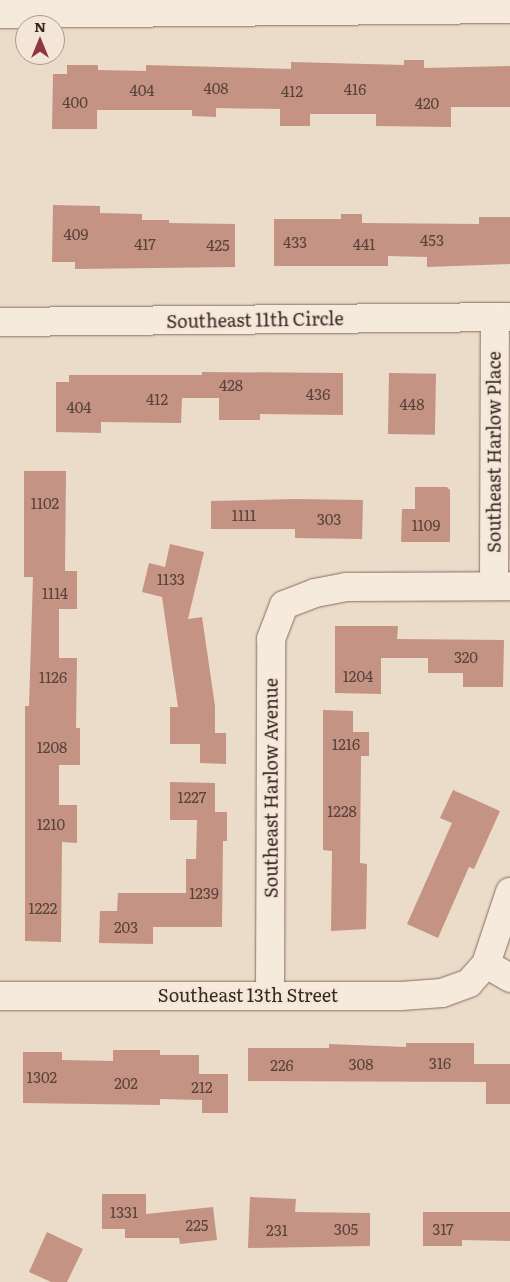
<!DOCTYPE html>
<html>
<head>
<meta charset="utf-8">
<style>
  body { margin:0 }
  #map { position:relative; width:510px; height:1282px; overflow:hidden; background:#ebdbc9; font-family:Literata,serif }
  div>[style] { position:absolute }
  .building>* { inset:0; background:#c59383; transform-origin:0 0 }
  .roads { filter:drop-shadow(0 0 1px #856d60) drop-shadow(0 0 1px #856d60) }
  .minor>* { height:28px; margin:-14px; padding:0 14px; transform-origin:14px; border-radius:14px; background:#f6eadc }
  span { translate:-50% -50%; white-space:nowrap; text-align:center; line-height:1.15; -webkit-text-stroke:4px #f3e6d8; paint-order:stroke }
  .number-label { font-size:15px; color:#5a433a }
  .number-label span { -webkit-text-stroke-width:0 }
  .street-label { font-size:18px; color:#372822 }
  .north { position:absolute; left:15px; top:15px; width:50px; height:50px; box-sizing:border-box; background:#f3e6d8; border:1px solid #a89a8f; border-radius:50%; rotate:0deg; font-size:14px; font-weight:700; line-height:20px; text-align:center; color:#372822 }
  .north::after { content:''; display:block; margin:auto; width:18px; height:22px; background:#8f3546; clip-path:polygon(50% 0,100% 100%,50% 72%,0 100%) }
</style>
</head>
<body>
<div id="map">
  <div class="building">
    <i style="clip-path:polygon(404px 60px,424px 60px,424px 68px,510px 66px,510px 107px,451px 107px,451px 127px,376px 126px,376px 114px,310px 114px,310px 126px,280px 126px,280px 109px,216px 108px,216px 117px,192px 116px,192px 110px,97px 110px,97px 129px,52px 129px,53px 74px,67px 74px,67px 65px,98px 65px,98px 70px,146px 71px,146px 65px,291px 69px,291px 62px,404px 65px)"></i>
    <i style="clip-path:polygon(53px 205px,100px 206px,100px 213px,142px 214px,142px 220px,169px 220px,169px 223px,235px 224px,235px 267px,75px 269px,75px 262px,52px 262px)"></i>
    <i style="clip-path:polygon(341px 214px,362px 214px,362px 223px,479px 224px,479px 217px,510px 217px,510px 264px,427px 267px,427px 257px,388px 256px,388px 266px,274px 266px,274px 219px,341px 219px)"></i>
    <i style="clip-path:polygon(202px 372px,343px 373px,343px 415px,260px 414px,260px 420px,219px 420px,219px 398px,182px 398px,181px 423px,101px 422px,101px 433px,56px 432px,56px 382px,69px 382px,69px 375px,202px 375px)"></i>
    <i style="left:389px;top:373px;width:47px;height:61px;rotate:1deg"></i>
    <i style="clip-path:polygon(24px 471px,66px 471px,65px 571px,77px 571px,77px 609px,59px 609px,59px 658px,77px 658px,76px 728px,80px 728px,80px 765px,59px 765px,59px 805px,77px 805px,77px 843px,62px 842px,61px 942px,25px 941px,25px 706px,29px 706px,33px 577px,24px 577px)"></i>
    <i style="clip-path:polygon(415px 487px,447px 487px,450px 490px,450px 542px,401px 542px,402px 509px,415px 509px)"></i>
    <i style="clip-path:polygon(296px 499px,363px 500px,362px 539px,295px 538px,295px 529px,211px 529px,211px 501px)"></i>
    <i style="clip-path:polygon(170px 544px,204px 552px,188px 619px,202px 617px,215px 706px,215px 733px,226px 733px,226px 764px,200px 763px,200px 744px,170px 744px,170px 707px,178px 707px,162px 597px,142px 592px,149px 563px,165px 567px)"></i>
    <i style="clip-path:polygon(335px 626px,398px 626px,397px 639px,504px 640px,503px 687px,463px 687px,463px 673px,428px 673px,428px 658px,381px 658px,381px 694px,335px 693px)"></i>
    <i style="clip-path:polygon(323px 710px,353px 711px,353px 732px,369px 732px,369px 756px,361px 756px,360px 863px,367px 864px,366px 929px,331px 931px,332px 851px,323px 850px)"></i>
    <i style="clip-path:polygon(170px 782px,215px 783px,215px 812px,227px 812px,227px 841px,223px 841px,222px 927px,153px 927px,153px 944px,99px 943px,100px 911px,117px 911px,118px 893px,186px 893px,186px 859px,196px 859px,197px 820px,170px 820px)"></i>
    <i style="clip-path:polygon(453px 790px,500px 811px,474px 869px,469px 867px,438px 938px,407px 924px,452px 823px,440px 818px)"></i>
    <i style="clip-path:polygon(406px 1043px,474px 1043px,474px 1064px,510px 1064px,510px 1104px,486px 1104px,486px 1082px,248px 1081px,248px 1048px,329px 1048px,329px 1044px,406px 1047px)"></i>
    <i style="clip-path:polygon(113px 1050px,160px 1050px,160px 1055px,199px 1055px,199px 1074px,228px 1074px,228px 1113px,202px 1113px,202px 1100px,160px 1099px,160px 1105px,23px 1103px,23px 1052px,62px 1052px,62px 1060px,113px 1061px)"></i>
    <i style="clip-path:polygon(102px 1194px,146px 1194px,146px 1214px,213px 1207px,217px 1240px,180px 1244px,179px 1238px,125px 1238px,125px 1229px,102px 1229px)"></i>
    <i style="clip-path:polygon(250px 1197px,296px 1199px,295px 1212px,370px 1213px,370px 1246px,248px 1248px)"></i>
    <i style="clip-path:polygon(423px 1212px,510px 1212px,510px 1241px,462px 1240px,462px 1246px,423px 1246px)"></i>
    <i style="clip-path:polygon(47px 1232px,83px 1249px,67px 1282px,51px 1282px,29px 1272px)"></i>
  </div>
  <div class="roads">
    <div class="minor">
      <i style="left:0;top:14px;width:510px;rotate:-0.56deg"></i>
      <i style="left:0;top:322px;width:510px;rotate:-0.56deg"></i>
      <i style="left:494px;top:586px;width:268px;rotate:-89.8deg"></i>
      <i style="left:284px;top:605px;width:33px;rotate:-21deg"></i>
      <i style="left:315px;top:593px;width:32px;rotate:-11deg"></i>
      <i style="left:346px;top:587px;width:164px;rotate:-0.3deg"></i>
      <i style="left:486px;top:964px;width:28px;rotate:30deg"></i>
      <i style="left:270px;top:995px;width:356px;rotate:-89.8deg"></i>
      <i style="left:271px;top:639px;width:36px;rotate:-69deg"></i>
      <i style="left:0;top:996px;width:401px"></i>
      <i style="left:401px;top:996px;width:41px;rotate:-4.2deg"></i>
      <i style="left:442px;top:993px;width:29px;rotate:-20deg"></i>
      <i style="left:469px;top:983px;width:25px;rotate:-48deg"></i>
      <i style="left:486px;top:964px;width:76px;rotate:-71.6deg"></i>
    </div>
  </div>
  <div class="number-label">
    <span style="left:216px;top:88px">408</span>
    <span style="left:355px;top:89px">416</span>
    <span style="left:142px;top:90px">404</span>
    <span style="left:292px;top:91px">412</span>
    <span style="left:75px;top:102px">400</span>
    <span style="left:427px;top:103px">420</span>
    <span style="left:76px;top:234px">409</span>
    <span style="left:432px;top:240px">453</span>
    <span style="left:295px;top:242px">433</span>
    <span style="left:145px;top:244px">417</span>
    <span style="left:364px;top:244px">441</span>
    <span style="left:218px;top:245px">425</span>
    <span style="left:231px;top:385px">428</span>
    <span style="left:318px;top:394px">436</span>
    <span style="left:157px;top:399px">412</span>
    <span style="left:412px;top:404px">448</span>
    <span style="left:79px;top:407px">404</span>
    <span style="left:45px;top:503px">1102</span>
    <span style="left:244px;top:515px">1111</span>
    <span style="left:329px;top:519px">303</span>
    <span style="left:426px;top:525px">1109</span>
    <span style="left:171px;top:579px">1133</span>
    <span style="left:55px;top:593px">1114</span>
    <span style="left:466px;top:657px">320</span>
    <span style="left:358px;top:676px">1204</span>
    <span style="left:53px;top:677px">1126</span>
    <span style="left:346px;top:744px">1216</span>
    <span style="left:52px;top:747px">1208</span>
    <span style="left:192px;top:797px">1227</span>
    <span style="left:342px;top:811px">1228</span>
    <span style="left:51px;top:824px">1210</span>
    <span style="left:204px;top:893px">1239</span>
    <span style="left:43px;top:908px">1222</span>
    <span style="left:126px;top:927px">203</span>
    <span style="left:440px;top:1063px">316</span>
    <span style="left:361px;top:1064px">308</span>
    <span style="left:282px;top:1065px">226</span>
    <span style="left:42px;top:1077px">1302</span>
    <span style="left:126px;top:1083px">202</span>
    <span style="left:202px;top:1087px">212</span>
    <span style="left:124px;top:1212px">1331</span>
    <span style="left:197px;top:1225px">225</span>
    <span style="left:346px;top:1229px">305</span>
    <span style="left:443px;top:1229px">317</span>
    <span style="left:277px;top:1230px">231</span>
  </div>
  <div class="street-label">
    <span style="left:255px;top:320px;rotate:-1deg">Southeast 11th Circle</span>
    <span style="left:494px;top:452px;rotate:-90deg">Southeast Harlow Place</span>
    <span style="left:271px;top:788px;rotate:-90deg">Southeast Harlow Avenue</span>
    <span style="left:248px;top:995px">Southeast 13th Street</span>
  </div>
  <div class="north">N</div>
</div>
</body>
</html>
